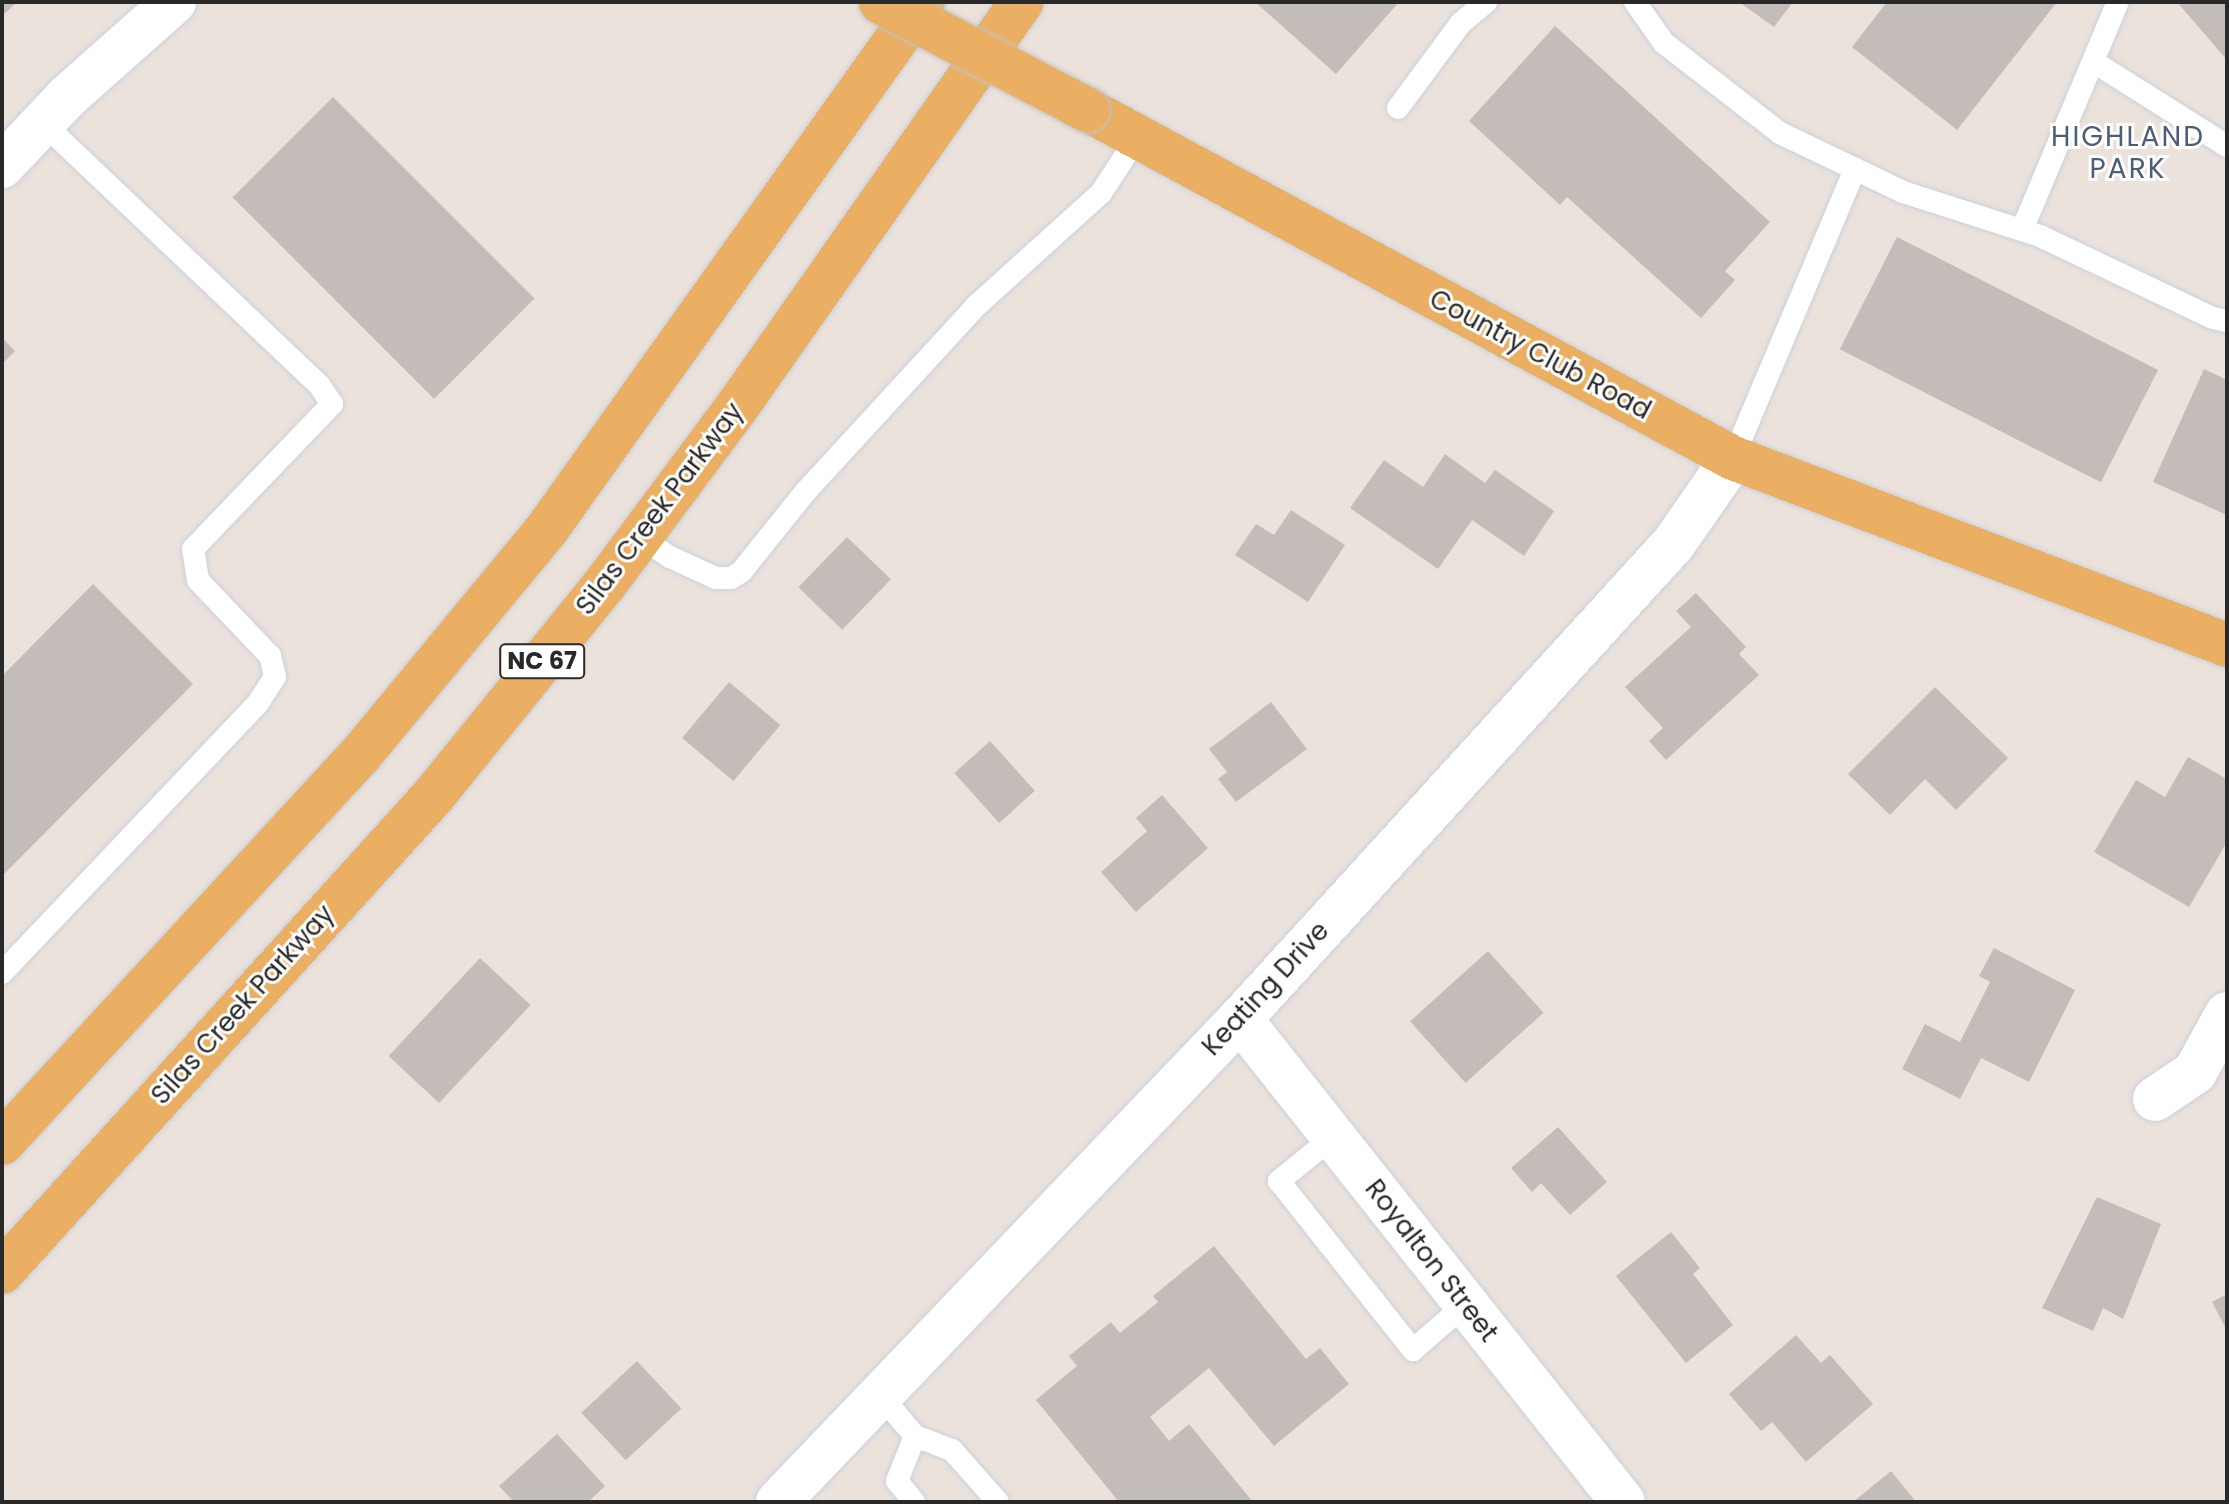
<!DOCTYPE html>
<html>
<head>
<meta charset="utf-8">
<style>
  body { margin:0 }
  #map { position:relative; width:2229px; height:1504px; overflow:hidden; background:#ebe2dc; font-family:Poppins,sans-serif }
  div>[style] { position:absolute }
  .building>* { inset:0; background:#c3bcb8; transform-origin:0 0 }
  .roads { filter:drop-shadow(0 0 2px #cad1db) drop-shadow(0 0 2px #cad1db) }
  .service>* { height:22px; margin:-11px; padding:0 11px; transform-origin:11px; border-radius:11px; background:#fff }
  .minor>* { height:44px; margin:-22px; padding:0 22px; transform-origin:22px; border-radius:22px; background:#fff }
  .primary>* { height:44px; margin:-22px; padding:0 22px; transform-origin:22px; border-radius:22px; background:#eaaf62 }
  .bridges { filter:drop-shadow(0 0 2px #c3c3c3) drop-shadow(0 0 2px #c3c3c3) }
  .primary-bridge>* { height:44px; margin:-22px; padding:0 22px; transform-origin:22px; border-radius:22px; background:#eaaf62 }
  span { translate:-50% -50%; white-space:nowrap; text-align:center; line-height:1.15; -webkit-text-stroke:6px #fff; paint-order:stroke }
  .shield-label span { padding:2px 6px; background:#fff; border:2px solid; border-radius:6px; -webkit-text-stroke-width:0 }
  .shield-label { font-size:24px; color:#292929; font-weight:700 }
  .street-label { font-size:26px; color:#292929 }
  .neighbourhood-label { font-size:28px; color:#4c5d78; letter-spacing:2px }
  .frame { position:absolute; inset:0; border:4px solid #292929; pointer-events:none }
</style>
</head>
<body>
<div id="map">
  <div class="building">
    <i style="clip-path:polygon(2px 2px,17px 2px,2px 16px)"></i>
    <i style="clip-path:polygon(1255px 2px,1399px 2px,1336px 74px)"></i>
    <i style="clip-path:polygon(1739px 2px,1793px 2px,1774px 27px)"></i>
    <i style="clip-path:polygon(1887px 2px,2057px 2px,1957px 130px,1852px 47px)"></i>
    <i style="clip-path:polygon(2177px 2px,2227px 2px,2227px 60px)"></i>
    <i style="clip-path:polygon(1555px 26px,1770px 222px,1725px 271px,1735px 280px,1701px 318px,1567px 197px,1560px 205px,1469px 121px)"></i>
    <i style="left:333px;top:97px;width:285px;height:142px;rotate:45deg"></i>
    <i style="left:1897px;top:237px;width:293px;height:126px;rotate:27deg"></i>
    <i style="clip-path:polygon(2px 338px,15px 351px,2px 364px)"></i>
    <i style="clip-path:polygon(2204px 369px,2227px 380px,2227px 515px,2153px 482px)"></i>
    <i style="clip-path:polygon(1445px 454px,1485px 483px,1495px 470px,1554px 511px,1524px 556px,1472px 520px,1438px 569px,1350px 508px,1384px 460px,1423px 487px)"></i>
    <i style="clip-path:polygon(1291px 510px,1345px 545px,1308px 602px,1235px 555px,1256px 524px,1274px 535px)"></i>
    <i style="left:847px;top:537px;width:61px;height:70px;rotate:44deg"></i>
    <i style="clip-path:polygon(93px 584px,193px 684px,2px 876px,2px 676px)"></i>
    <i style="clip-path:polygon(1696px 593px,1746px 647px,1739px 654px,1759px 675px,1666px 760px,1649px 741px,1663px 728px,1625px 687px,1691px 627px,1676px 611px)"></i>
    <i style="left:729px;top:682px;width:67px;height:73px;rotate:40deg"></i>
    <i style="clip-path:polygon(1935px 687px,2008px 758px,1956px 810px,1925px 779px,1890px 815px,1848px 774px)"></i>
    <i style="clip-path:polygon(1271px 702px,1307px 749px,1236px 802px,1218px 779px,1227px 772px,1209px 749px)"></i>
    <i style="left:990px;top:741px;width:67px;height:48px;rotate:48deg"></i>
    <i style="clip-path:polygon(2188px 757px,2227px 779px,2227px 842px,2189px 907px,2094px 852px,2136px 780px,2165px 797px)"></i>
    <i style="clip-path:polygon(1162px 795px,1208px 848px,1136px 912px,1101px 872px,1147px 831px,1136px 818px)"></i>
    <i style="clip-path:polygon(1994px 948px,2075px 990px,2029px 1082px,1981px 1058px,1960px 1099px,1902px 1069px,1925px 1024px,1960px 1042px,1990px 982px,1979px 976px)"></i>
    <i style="left:1488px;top:951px;width:83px;height:105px;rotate:48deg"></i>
    <i style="left:480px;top:958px;width:69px;height:134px;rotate:43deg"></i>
    <i style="clip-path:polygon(1558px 1127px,1607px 1182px,1570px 1215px,1541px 1183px,1532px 1192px,1511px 1168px)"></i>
    <i style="clip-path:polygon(2097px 1197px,2161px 1224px,2123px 1319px,2103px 1308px,2093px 1331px,2042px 1308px)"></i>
    <i style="clip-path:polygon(1671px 1232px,1700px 1268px,1693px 1274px,1733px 1325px,1686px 1363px,1616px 1276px)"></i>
    <i style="clip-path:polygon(1214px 1246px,1306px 1359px,1320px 1348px,1349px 1384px,1274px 1446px,1209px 1368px,1150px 1417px,1169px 1441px,1189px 1424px,1253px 1502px,1119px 1502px,1036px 1400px,1077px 1366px,1069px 1356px,1111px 1322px,1120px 1333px,1158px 1302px,1153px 1296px)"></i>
    <i style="clip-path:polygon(2227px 1294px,2227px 1331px,2212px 1302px)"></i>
    <i style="clip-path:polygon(1796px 1335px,1821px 1363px,1830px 1355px,1873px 1404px,1806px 1462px,1772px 1422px,1761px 1431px,1729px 1394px)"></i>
    <i style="left:637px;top:1361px;width:65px;height:76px;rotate:47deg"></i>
    <i style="clip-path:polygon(557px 1434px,605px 1486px,588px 1502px,514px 1502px,499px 1486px)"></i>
    <i style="clip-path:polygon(1891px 1471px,1916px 1502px,1853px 1502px)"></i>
  </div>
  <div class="roads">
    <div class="service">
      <i style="left:1635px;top:2px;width:50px;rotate:54.7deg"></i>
      <i style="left:1664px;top:43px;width:147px;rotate:37.8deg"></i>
      <i style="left:1780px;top:133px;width:136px;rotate:25.6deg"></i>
      <i style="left:1903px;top:192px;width:144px;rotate:17.8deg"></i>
      <i style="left:2040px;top:236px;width:191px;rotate:25.4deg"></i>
      <i style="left:2213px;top:318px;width:14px;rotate:12deg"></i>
      <i style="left:2094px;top:62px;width:157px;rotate:32.3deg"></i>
      <i style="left:1398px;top:108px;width:106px;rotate:-53.5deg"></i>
      <i style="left:1461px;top:23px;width:33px;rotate:-40deg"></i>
      <i style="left:2022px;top:230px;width:247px;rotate:-67.2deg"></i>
      <i style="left:1733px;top:458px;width:314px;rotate:-67.1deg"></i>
      <i style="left:640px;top:537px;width:36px;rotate:34deg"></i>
      <i style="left:670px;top:557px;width:51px;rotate:24.5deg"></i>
      <i style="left:716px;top:578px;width:15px"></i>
      <i style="left:731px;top:578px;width:12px;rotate:-31deg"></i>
      <i style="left:741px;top:572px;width:105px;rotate:-51.2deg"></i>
      <i style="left:807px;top:490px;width:250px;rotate:-47.4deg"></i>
      <i style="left:976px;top:306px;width:169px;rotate:-42.1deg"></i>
      <i style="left:1101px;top:193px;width:66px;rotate:-56.8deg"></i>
      <i style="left:2px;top:973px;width:372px;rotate:-46.5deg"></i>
      <i style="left:258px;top:703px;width:31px;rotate:-57deg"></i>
      <i style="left:275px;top:677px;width:22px;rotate:-103deg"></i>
      <i style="left:270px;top:656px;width:105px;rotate:-133.5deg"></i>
      <i style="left:198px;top:580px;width:31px;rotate:-99deg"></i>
      <i style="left:193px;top:549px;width:201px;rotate:-46.2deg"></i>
      <i style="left:332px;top:404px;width:23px;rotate:-124deg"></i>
      <i style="left:319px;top:385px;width:381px;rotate:-136.5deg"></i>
      <i style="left:1333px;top:1137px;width:70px;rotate:140.8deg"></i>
      <i style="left:1279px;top:1181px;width:216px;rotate:51.6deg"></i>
      <i style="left:1413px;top:1350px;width:70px;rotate:-41deg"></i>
      <i style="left:880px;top:1395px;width:54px;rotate:49.5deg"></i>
      <i style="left:915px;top:1436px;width:40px;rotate:21deg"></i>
      <i style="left:952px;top:1450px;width:69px;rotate:48.5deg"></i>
      <i style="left:914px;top:1502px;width:27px;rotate:-129deg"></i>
      <i style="left:897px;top:1481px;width:48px;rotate:-68.2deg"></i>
    </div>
    <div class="minor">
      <i style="left:2px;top:166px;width:95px;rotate:-46.7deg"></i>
      <i style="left:67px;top:97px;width:143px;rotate:-41.6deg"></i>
      <i style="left:1240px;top:1019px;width:616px;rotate:51.59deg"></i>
      <i style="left:2155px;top:1099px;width:48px;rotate:-34deg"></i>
      <i style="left:2195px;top:1072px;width:66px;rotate:-61.1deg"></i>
      <i style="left:778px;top:1502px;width:668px;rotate:-46.27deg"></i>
      <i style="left:1240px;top:1019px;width:644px;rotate:-47.64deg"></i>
      <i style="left:1674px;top:543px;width:103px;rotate:-55.2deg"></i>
    </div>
    <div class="primary">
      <i style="left:1088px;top:110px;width:733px;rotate:28.35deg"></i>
      <i style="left:1733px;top:458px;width:528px;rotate:20.73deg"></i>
      <i style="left:2px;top:1143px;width:529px;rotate:-47.3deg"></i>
      <i style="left:361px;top:754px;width:292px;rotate:-50.4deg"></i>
      <i style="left:547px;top:529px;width:647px;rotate:-54.49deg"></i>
      <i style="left:2px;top:1272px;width:644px;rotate:-47.83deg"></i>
      <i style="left:434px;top:795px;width:272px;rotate:-51deg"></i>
      <i style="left:605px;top:584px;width:221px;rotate:-53.3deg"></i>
      <i style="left:737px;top:407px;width:495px;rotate:-54.9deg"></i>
    </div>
  </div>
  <div class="bridges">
    <div class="primary-bridge">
      <i style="left:881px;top:2px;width:233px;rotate:27.6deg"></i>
    </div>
  </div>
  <div class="shield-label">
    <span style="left:542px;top:661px">NC 67</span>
  </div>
  <div class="street-label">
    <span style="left:1540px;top:355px;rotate:28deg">Country Club Road</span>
    <span style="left:660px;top:509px;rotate:-53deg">Silas Creek Parkway</span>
    <span style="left:1266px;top:989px;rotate:-47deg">Keating Drive</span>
    <span style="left:243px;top:1005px;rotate:-48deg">Silas Creek Parkway</span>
    <span style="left:1431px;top:1261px;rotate:52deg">Royalton Street</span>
  </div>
  <div class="neighbourhood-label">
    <span style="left:2128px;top:153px">HIGHLAND<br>PARK</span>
  </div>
  <div class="frame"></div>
</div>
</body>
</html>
